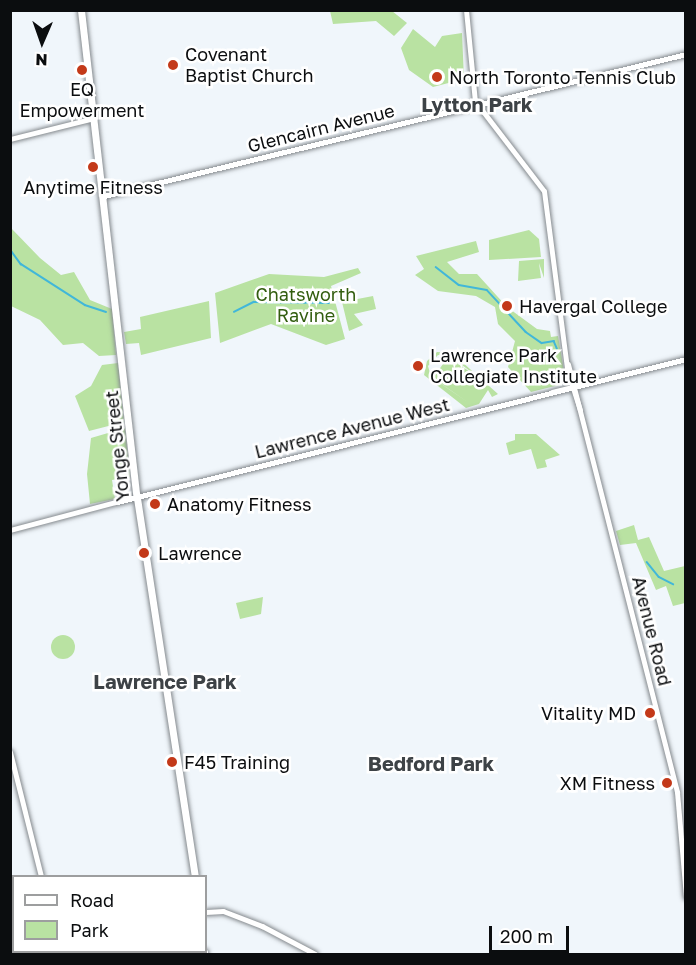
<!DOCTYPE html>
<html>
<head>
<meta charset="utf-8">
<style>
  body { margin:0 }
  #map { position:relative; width:696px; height:965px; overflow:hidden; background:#f0f6fb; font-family:"Golos Text",sans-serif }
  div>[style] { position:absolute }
  .green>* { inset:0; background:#b9e2a2 }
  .round { border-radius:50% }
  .stream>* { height:1.5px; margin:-0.75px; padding:0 0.75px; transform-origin:0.75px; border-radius:0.75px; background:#41b7d9 }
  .roads { filter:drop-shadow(0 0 2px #858a8e) drop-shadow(0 0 2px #858a8e) }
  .secondary>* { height:5px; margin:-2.5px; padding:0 2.5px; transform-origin:2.5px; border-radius:2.5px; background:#fff }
  .primary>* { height:7px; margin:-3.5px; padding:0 3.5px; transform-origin:3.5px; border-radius:3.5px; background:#fff }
  .dots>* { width:16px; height:16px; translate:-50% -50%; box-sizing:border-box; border:3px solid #fff; border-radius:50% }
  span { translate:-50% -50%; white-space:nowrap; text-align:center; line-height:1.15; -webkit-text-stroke:5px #fff; paint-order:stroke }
  .poi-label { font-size:18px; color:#0b0d0f }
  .left { translate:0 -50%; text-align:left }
  .right { translate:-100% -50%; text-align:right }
  .street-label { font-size:18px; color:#0b0d0f }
  .park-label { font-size:18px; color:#325d0f }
  .neighbourhood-label { font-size:20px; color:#3d4246; font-weight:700 }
  .frame { position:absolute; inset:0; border:12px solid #0b0d0f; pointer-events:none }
  .legend { position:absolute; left:12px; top:875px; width:195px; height:78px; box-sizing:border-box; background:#fff; border:2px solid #9d9e9f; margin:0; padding:8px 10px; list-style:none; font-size:18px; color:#0b0d0f }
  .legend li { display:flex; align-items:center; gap:12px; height:30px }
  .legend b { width:30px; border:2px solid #9d9e9f }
  .north { position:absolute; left:12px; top:12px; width:60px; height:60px; -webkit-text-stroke:4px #fff; paint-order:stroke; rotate:182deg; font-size:16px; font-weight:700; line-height:24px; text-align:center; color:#0b0d0f }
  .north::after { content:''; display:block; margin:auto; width:21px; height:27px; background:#0b0d0f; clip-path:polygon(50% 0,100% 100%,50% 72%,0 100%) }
  .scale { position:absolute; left:489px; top:926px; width:80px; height:27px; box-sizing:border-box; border:3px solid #0b0d0f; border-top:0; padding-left:8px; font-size:18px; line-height:21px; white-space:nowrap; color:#0b0d0f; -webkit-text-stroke:4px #fff; paint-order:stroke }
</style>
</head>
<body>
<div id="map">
  <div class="green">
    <i style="clip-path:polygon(330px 11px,392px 11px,407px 23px,394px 36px,376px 21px,333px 24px)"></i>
    <i style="clip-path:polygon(413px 29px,435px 47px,442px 36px,462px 33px,464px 79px,433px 87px,409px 70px,401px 48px)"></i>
    <i style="clip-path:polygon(10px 211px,11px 228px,40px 258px,61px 275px,74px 272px,90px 300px,112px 309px,116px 355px,99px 356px,83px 343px,63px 345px,40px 320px,11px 306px)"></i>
    <i style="clip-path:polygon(529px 230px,539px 239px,541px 257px,489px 260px,489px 240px)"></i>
    <i style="clip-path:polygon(476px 241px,479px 252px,447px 262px,459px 274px,477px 274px,507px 307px,537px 329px,550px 331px,551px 337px,558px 336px,566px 382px,563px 384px,531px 392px,508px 367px,515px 341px,498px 324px,495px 307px,476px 296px,438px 291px,415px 275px,424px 269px,416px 256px)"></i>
    <i style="clip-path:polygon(544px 259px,544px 278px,539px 263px,541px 278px,518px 281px,519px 261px)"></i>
    <i style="clip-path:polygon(358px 268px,361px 273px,331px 286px,345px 339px,326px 345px,271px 324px,220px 343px,215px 293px,269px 274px,324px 277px)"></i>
    <i style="clip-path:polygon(373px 296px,376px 309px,354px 314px,363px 325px,349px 331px,342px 302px)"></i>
    <i style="clip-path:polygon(209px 301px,211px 338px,141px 355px,139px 343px,126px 344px,124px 332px,141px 329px,140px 317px)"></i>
    <i style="clip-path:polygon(evenodd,437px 352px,452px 353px,498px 394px,492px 397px,488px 390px,479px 404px,466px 408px,424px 375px,427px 361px,437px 352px,438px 355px,450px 356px,482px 380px,448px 357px,433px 378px,469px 403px,431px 377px,428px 366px,438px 355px)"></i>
    <i style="clip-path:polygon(118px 363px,124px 422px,89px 431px,75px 396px,91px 386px,102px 365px)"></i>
    <i style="clip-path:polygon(125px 428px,130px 477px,112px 480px,115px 499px,90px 504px,87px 474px,91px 438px)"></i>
    <i style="clip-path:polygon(515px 434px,536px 434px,560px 455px,545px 460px,547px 467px,537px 469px,531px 449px,509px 455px,506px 443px,515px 440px)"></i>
    <i style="clip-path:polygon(634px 525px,638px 540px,649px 537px,664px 571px,685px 566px,685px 603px,673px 606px,666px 586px,656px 590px,636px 543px,620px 545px,616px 531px)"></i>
    <i style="clip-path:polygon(263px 597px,261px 614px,240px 619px,236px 603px)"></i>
    <i class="round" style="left:51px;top:635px;width:24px;height:24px"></i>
  </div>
  <div class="stream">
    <i style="left:10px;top:249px;width:19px;rotate:54deg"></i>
    <i style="left:21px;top:264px;width:76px;rotate:32.6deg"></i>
    <i style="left:85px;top:305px;width:22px;rotate:18deg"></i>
    <i style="left:436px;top:267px;width:29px;rotate:38deg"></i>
    <i style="left:459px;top:285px;width:28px;rotate:10deg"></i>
    <i style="left:487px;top:290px;width:57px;rotate:47.1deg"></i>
    <i style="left:526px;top:332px;width:19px;rotate:35deg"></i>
    <i style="left:542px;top:343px;width:12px;rotate:-9deg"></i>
    <i style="left:554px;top:341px;width:8px;rotate:67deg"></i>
    <i style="left:234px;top:312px;width:22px;rotate:-27deg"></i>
    <i style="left:254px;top:302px;width:75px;rotate:0.8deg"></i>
    <i style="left:647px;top:562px;width:19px;rotate:51deg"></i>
    <i style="left:659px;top:577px;width:16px;rotate:27deg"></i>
  </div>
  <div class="roads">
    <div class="secondary">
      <i style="left:466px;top:10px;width:91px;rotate:84.4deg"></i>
      <i style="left:475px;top:101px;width:113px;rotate:52.5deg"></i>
      <i style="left:544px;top:191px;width:179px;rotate:82.6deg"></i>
      <i style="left:567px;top:369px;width:43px;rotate:72.4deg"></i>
      <i style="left:10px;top:139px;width:87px;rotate:-14deg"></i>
      <i style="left:104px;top:196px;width:599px;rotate:-13.71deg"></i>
      <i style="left:568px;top:364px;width:442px;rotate:75.7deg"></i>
      <i style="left:677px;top:792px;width:105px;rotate:85.1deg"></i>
      <i style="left:552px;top:392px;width:45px;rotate:-14deg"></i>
      <i style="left:117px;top:502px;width:587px;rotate:-14.11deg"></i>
      <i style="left:10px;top:530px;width:113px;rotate:-14.9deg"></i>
      <i style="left:10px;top:752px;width:128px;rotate:76deg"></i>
      <i style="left:206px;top:912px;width:17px;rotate:-3deg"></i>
      <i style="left:223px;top:911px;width:42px;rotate:21deg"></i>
      <i style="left:262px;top:926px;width:60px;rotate:27.8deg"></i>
    </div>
    <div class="primary">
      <i style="left:81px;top:10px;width:491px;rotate:83.5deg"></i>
      <i style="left:137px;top:498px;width:382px;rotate:81.3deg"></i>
      <i style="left:204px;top:952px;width:2px;rotate:90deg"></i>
    </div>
  </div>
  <div class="dots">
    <i style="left:173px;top:65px;background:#c33919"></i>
    <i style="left:82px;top:70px;background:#c33919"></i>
    <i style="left:437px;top:77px;background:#c33919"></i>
    <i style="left:93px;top:167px;background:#c33919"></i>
    <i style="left:507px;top:306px;background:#c33919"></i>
    <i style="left:418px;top:366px;background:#c33919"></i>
    <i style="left:155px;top:504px;background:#c33919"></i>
    <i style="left:144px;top:553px;background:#c33919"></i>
    <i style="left:650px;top:713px;background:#c33919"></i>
    <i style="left:172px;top:762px;background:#c33919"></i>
    <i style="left:667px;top:783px;background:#c33919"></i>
  </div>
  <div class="poi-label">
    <span class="left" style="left:185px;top:65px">Covenant<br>Baptist Church</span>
    <span class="left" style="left:449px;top:77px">North Toronto Tennis Club</span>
    <span style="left:82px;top:100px">EQ<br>Empowerment</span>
    <span style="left:93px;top:187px">Anytime Fitness</span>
    <span class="left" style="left:519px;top:306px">Havergal College</span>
    <span class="left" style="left:430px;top:366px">Lawrence Park<br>Collegiate Institute</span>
    <span class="left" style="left:167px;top:504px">Anatomy Fitness</span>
    <span class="left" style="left:158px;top:553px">Lawrence</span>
    <span class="right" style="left:636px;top:713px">Vitality MD</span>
    <span class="left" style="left:184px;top:762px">F45 Training</span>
    <span class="right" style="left:655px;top:783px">XM Fitness</span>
  </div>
  <div class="street-label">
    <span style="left:321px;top:128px;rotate:-14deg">Glencairn Avenue</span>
    <span style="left:352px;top:428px;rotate:-14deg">Lawrence Avenue West</span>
    <span style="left:117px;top:446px;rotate:-96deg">Yonge Street</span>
    <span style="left:652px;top:631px;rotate:76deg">Avenue Road</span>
  </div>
  <div class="park-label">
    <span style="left:306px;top:305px">Chatsworth<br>Ravine</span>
  </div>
  <div class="neighbourhood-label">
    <span style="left:477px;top:104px">Lytton Park</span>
    <span style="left:165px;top:681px">Lawrence Park</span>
    <span style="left:431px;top:763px">Bedford Park</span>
  </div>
  <div class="frame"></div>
  <ul class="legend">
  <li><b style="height:8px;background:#fff"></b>Road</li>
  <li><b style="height:16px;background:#b9e2a2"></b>Park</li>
  </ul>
  <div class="north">N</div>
  <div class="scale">200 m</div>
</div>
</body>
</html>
